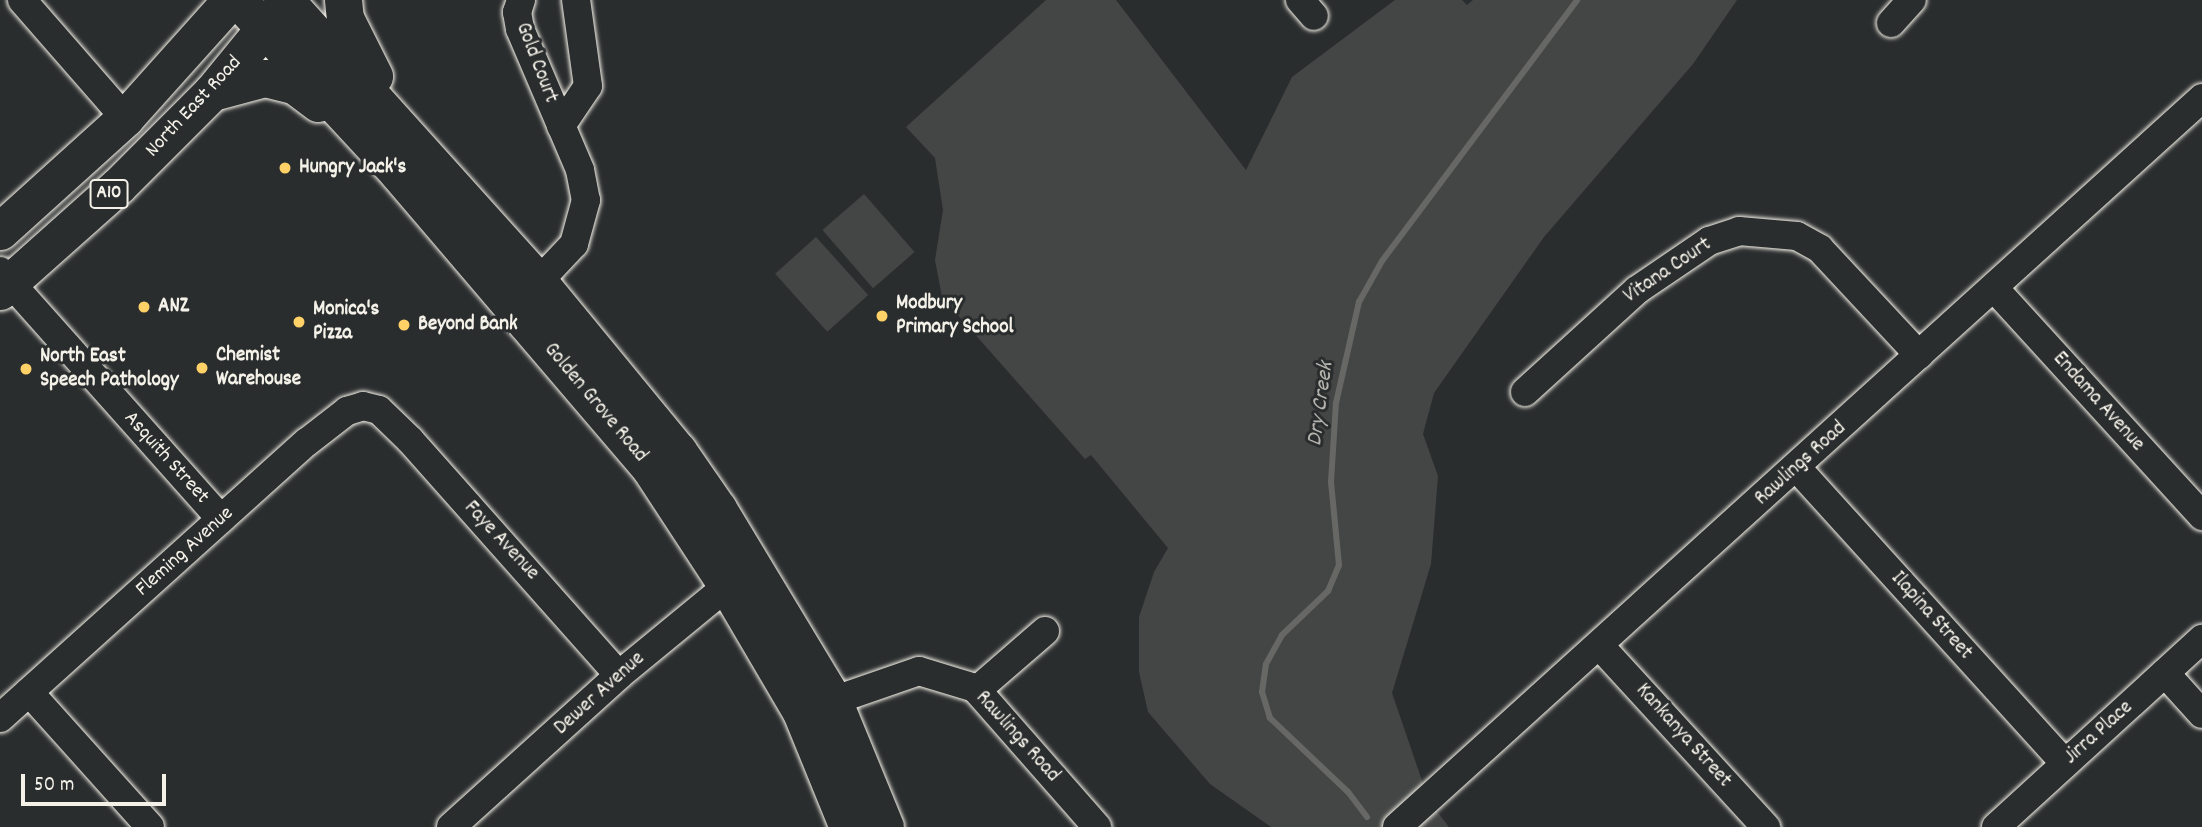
<!DOCTYPE html>
<html>
<head>
<meta charset="utf-8">
<style>
  body { margin:0 }
  #map { position:relative; width:2202px; height:827px; overflow:hidden; background:#2a2d2e; font-family:Dekko,sans-serif }
  div>[style] { position:absolute }
  .green>* { inset:0; background:#444645; transform-origin:0 0 }
  .stream>* { height:6px; margin:-3px; padding:0 3px; transform-origin:3px; border-radius:3px; background:#676866 }
  .roads { filter:drop-shadow(0 0 2px #f4f1e8) drop-shadow(0 0 2px #f4f1e8) }
  .minor>* { height:28px; margin:-14px; padding:0 14px; transform-origin:14px; border-radius:14px; background:#2a2d2e }
  .major>* { height:37px; margin:-18.5px; padding:0 18.5px; transform-origin:18.5px; border-radius:18.5px; background:#2a2d2e }
  .highway>* { height:38px; margin:-19px; padding:0 19px; transform-origin:19px; border-radius:19px; background:#2a2d2e }
  .dots>* { width:19px; height:19px; translate:-50% -50%; box-sizing:border-box; border:4px solid #2a2d2e; border-radius:50% }
  span { translate:-50% -50%; white-space:nowrap; text-align:center; line-height:1.15; -webkit-text-stroke:6px #2a2d2e; paint-order:stroke }
  .shield-label span { padding:2px 5px; background:#2a2d2e; border:2px solid; border-radius:5px; -webkit-text-stroke-width:0 }
  .shield-label { font-size:19px; color:#f4f1e8; font-weight:700 }
  .street-label { font-size:21px; color:#f4f1e8 }
  .poi-label { font-size:21px; color:#f4f1e8; font-weight:700 }
  .left { translate:0 -50%; text-align:left }
  .water-label { font-size:23px; color:#b5b3ae; font-style:italic }
  .scale { position:absolute; left:21px; top:774px; width:145px; height:32px; box-sizing:border-box; border:4px solid #f4f1e8; border-top:0; padding-left:9px; font-size:21px; line-height:24px; white-space:nowrap; color:#f4f1e8; -webkit-text-stroke:5px #2a2d2e; paint-order:stroke }
</style>
</head>
<body>
<div id="map">
  <div class="green">
    <i style="clip-path:polygon(1046px 0,1116px 0,1246px 170px,1292px 77px,1395px 0,1462px 0,1467px 5px,1473px 0,1737px 0,1693px 64px,1544px 237px,1434px 393px,1423px 434px,1438px 476px,1431px 564px,1392px 693px,1429px 801px,1449px 827px,1271px 827px,1210px 784px,1148px 712px,1139px 672px,1139px 617px,1154px 572px,1168px 548px,1091px 455px,1085px 459px,942px 297px,935px 260px,943px 210px,935px 158px,906px 127px)"></i>
    <i style="left:864px;top:194px;width:77px;height:55px;rotate:49deg"></i>
    <i style="left:816px;top:237px;width:78px;height:55px;rotate:48deg"></i>
  </div>
  <div class="stream">
    <i style="left:1367px;top:817px;width:31px;rotate:-127deg"></i>
    <i style="left:1348px;top:792px;width:108px;rotate:-136.5deg"></i>
    <i style="left:1270px;top:718px;width:27px;rotate:-107deg"></i>
    <i style="left:1262px;top:692px;width:28px;rotate:-82deg"></i>
    <i style="left:1266px;top:664px;width:33px;rotate:-61deg"></i>
    <i style="left:1282px;top:635px;width:64px;rotate:-43.7deg"></i>
    <i style="left:1328px;top:591px;width:28px;rotate:-67deg"></i>
    <i style="left:1339px;top:565px;width:83px;rotate:-95.5deg"></i>
    <i style="left:1331px;top:482px;width:79px;rotate:-86.4deg"></i>
    <i style="left:1336px;top:403px;width:104px;rotate:-77.2deg"></i>
    <i style="left:1359px;top:302px;width:47px;rotate:-60.7deg"></i>
    <i style="left:1382px;top:261px;width:326px;rotate:-53.2deg"></i>
  </div>
  <div class="roads">
    <div class="minor">
      <i style="left:22px;top:0;width:157px;rotate:48.9deg"></i>
      <i style="left:521px;top:0;width:13px;rotate:108deg"></i>
      <i style="left:517px;top:12px;width:17px;rotate:80deg"></i>
      <i style="left:520px;top:29px;width:153px;rotate:66.9deg"></i>
      <i style="left:580px;top:170px;width:31px;rotate:79deg"></i>
      <i style="left:586px;top:200px;width:46px;rotate:105.3deg"></i>
      <i style="left:574px;top:244px;width:71px;rotate:133.3deg"></i>
      <i style="left:1300px;top:0;width:21px;rotate:49deg"></i>
      <i style="left:1891px;top:23px;width:31px;rotate:-48deg"></i>
      <i style="left:561px;top:126px;width:48px;rotate:-56deg"></i>
      <i style="left:588px;top:86px;width:87px;rotate:-97.9deg"></i>
      <i style="left:0;top:271px;width:332px;rotate:48.3deg"></i>
      <i style="left:1994px;top:288px;width:309px;rotate:47.6deg"></i>
      <i style="left:1525px;top:392px;width:151px;rotate:-42.3deg"></i>
      <i style="left:1637px;top:290px;width:87px;rotate:-34.2deg"></i>
      <i style="left:1709px;top:241px;width:32px;rotate:-18deg"></i>
      <i style="left:1739px;top:231px;width:58px;rotate:4.9deg"></i>
      <i style="left:1797px;top:236px;width:26px;rotate:29deg"></i>
      <i style="left:1820px;top:249px;width:145px;rotate:47deg"></i>
      <i style="left:1797px;top:468px;width:399px;rotate:47.8deg"></i>
      <i style="left:1600px;top:646px;width:246px;rotate:47.5deg"></i>
      <i style="left:2165px;top:673px;width:55px;rotate:47.9deg"></i>
      <i style="left:977px;top:690px;width:90px;rotate:-40.9deg"></i>
      <i style="left:29px;top:692px;width:181px;rotate:48.1deg"></i>
      <i style="left:815px;top:707px;width:110px;rotate:-19.1deg"></i>
      <i style="left:919px;top:671px;width:59px;rotate:16.9deg"></i>
      <i style="left:975px;top:688px;width:185px;rotate:48.7deg"></i>
      <i style="left:0;top:718px;width:413px;rotate:-42deg"></i>
      <i style="left:307px;top:442px;width:51px;rotate:-37.8deg"></i>
      <i style="left:347px;top:411px;width:17px;rotate:-17deg"></i>
      <i style="left:363px;top:406px;width:16px;rotate:14deg"></i>
      <i style="left:379px;top:410px;width:43px;rotate:44.1deg"></i>
      <i style="left:410px;top:440px;width:314px;rotate:48.4deg"></i>
      <i style="left:451px;top:827px;width:227px;rotate:-42.1deg"></i>
      <i style="left:619px;top:675px;width:159px;rotate:-39.4deg"></i>
      <i style="left:1397px;top:827px;width:1086px;rotate:-42.16deg"></i>
      <i style="left:1996px;top:827px;width:279px;rotate:-42.4deg"></i>
    </div>
    <div class="major">
      <i style="left:238px;top:0;width:236px;rotate:47.2deg"></i>
      <i style="left:398px;top:173px;width:388px;rotate:49.5deg"></i>
      <i style="left:650px;top:468px;width:139px;rotate:56.8deg"></i>
      <i style="left:726px;top:584px;width:148px;rotate:59.6deg"></i>
      <i style="left:801px;top:712px;width:124px;rotate:67.8deg"></i>
      <i style="left:285px;top:0;width:380px;rotate:48deg"></i>
      <i style="left:539px;top:282px;width:219px;rotate:50.6deg"></i>
      <i style="left:678px;top:451px;width:70px;rotate:55.4deg"></i>
      <i style="left:718px;top:509px;width:223px;rotate:58.9deg"></i>
      <i style="left:833px;top:700px;width:137px;rotate:67.7deg"></i>
      <i style="left:343px;top:0;width:18px;rotate:84deg"></i>
      <i style="left:345px;top:18px;width:65px;rotate:63.4deg"></i>
      <i style="left:212px;top:92px;width:55px;rotate:-14.8deg"></i>
      <i style="left:265px;top:78px;width:30px;rotate:14deg"></i>
      <i style="left:294px;top:85px;width:30px;rotate:37deg"></i>
      <i style="left:0;top:231px;width:169px;rotate:-42.1deg"></i>
      <i style="left:125px;top:118px;width:159px;rotate:-48.1deg"></i>
      <i style="left:0;top:291px;width:158px;rotate:-41.7deg"></i>
      <i style="left:118px;top:186px;width:133px;rotate:-45deg"></i>
      <i style="left:212px;top:92px;width:106px;rotate:-50.7deg"></i>
    </div>
    <div class="highway">
      <i style="left:286px;top:1px;width:1px;rotate:-90deg"></i>
    </div>
  </div>
  <div class="dots">
    <i style="left:285px;top:168px;background:#ffd166"></i>
    <i style="left:144px;top:307px;background:#ffd166"></i>
    <i style="left:882px;top:316px;background:#ffd166"></i>
    <i style="left:299px;top:322px;background:#ffd166"></i>
    <i style="left:404px;top:325px;background:#ffd166"></i>
    <i style="left:202px;top:368px;background:#ffd166"></i>
    <i style="left:26px;top:369px;background:#ffd166"></i>
  </div>
  <div class="shield-label">
    <span style="left:109px;top:194px">A10</span>
  </div>
  <div class="street-label">
    <span style="left:536px;top:63px;rotate:69deg">Gold Court</span>
    <span style="left:194px;top:107px;rotate:-47deg">North East Road</span>
    <span style="left:1668px;top:271px;rotate:-34deg">Vitana Court</span>
    <span style="left:2098px;top:402px;rotate:48deg">Endama Avenue</span>
    <span style="left:595px;top:403px;rotate:50deg">Golden Grove Road</span>
    <span style="left:166px;top:458px;rotate:48deg">Asquith Street</span>
    <span style="left:1801px;top:464px;rotate:-42deg">Rawlings Road</span>
    <span style="left:501px;top:541px;rotate:47deg">Faye Avenue</span>
    <span style="left:185px;top:552px;rotate:-42deg">Fleming Avenue</span>
    <span style="left:1931px;top:616px;rotate:48deg">Ilapina Street</span>
    <span style="left:600px;top:694px;rotate:-42deg">Dewer Avenue</span>
    <span style="left:2099px;top:733px;rotate:-42deg">Jirra Place</span>
    <span style="left:1683px;top:736px;rotate:48deg">Kankanya Street</span>
    <span style="left:1017px;top:737px;rotate:48deg">Rawlings Road</span>
  </div>
  <div class="poi-label">
    <span class="left" style="left:299px;top:168px">Hungry Jack's</span>
    <span class="left" style="left:896px;top:316px">Modbury<br>Primary School</span>
    <span class="left" style="left:158px;top:307px">ANZ</span>
    <span class="left" style="left:313px;top:322px">Monica's<br>Pizza</span>
    <span class="left" style="left:418px;top:325px">Beyond Bank</span>
    <span class="left" style="left:216px;top:368px">Chemist<br>Warehouse</span>
    <span class="left" style="left:40px;top:369px">North East<br>Speech Pathology</span>
  </div>
  <div class="water-label">
    <span style="left:1322px;top:404px;rotate:-82deg">Dry Creek</span>
  </div>
  <div class="scale">50 m</div>
</div>
</body>
</html>
